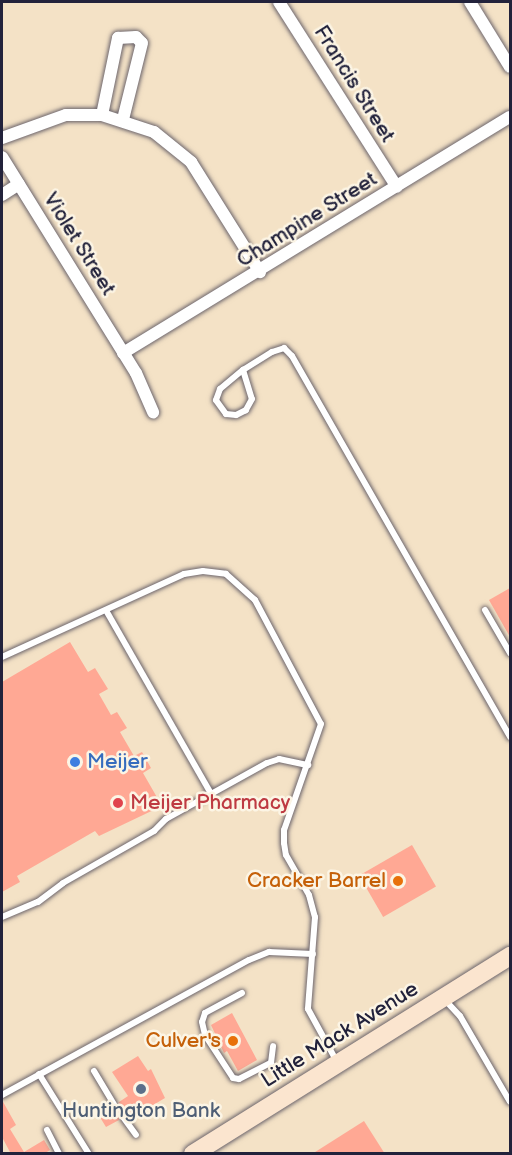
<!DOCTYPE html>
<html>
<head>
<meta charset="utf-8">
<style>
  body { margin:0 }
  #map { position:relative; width:512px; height:1155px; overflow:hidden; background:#f4e2c6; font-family:"Balsamiq Sans",sans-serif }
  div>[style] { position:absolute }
  .building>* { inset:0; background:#ffa894; transform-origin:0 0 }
  .roads { filter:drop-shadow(0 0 2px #6c656c) drop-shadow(0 0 2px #6c656c) }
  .lane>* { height:6px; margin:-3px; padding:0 3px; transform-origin:3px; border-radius:3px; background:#fff }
  .street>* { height:12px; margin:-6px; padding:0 6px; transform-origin:6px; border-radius:6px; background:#fff }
  .secondary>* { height:18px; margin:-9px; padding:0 9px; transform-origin:9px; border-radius:9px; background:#fbe5cf }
  .dots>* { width:16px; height:16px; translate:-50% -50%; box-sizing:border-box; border:3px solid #fcf5e5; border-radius:50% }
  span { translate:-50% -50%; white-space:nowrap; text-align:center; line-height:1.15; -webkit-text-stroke:5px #fcf5e5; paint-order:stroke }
  .street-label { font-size:21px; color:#22223b }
  .shop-label { font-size:21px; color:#366cbe }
  .left { translate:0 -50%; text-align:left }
  .health-label { font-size:21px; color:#be3a42 }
  .food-label { font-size:21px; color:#c56008 }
  .right { translate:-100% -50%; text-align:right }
  .service-label { font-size:21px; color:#4e5e75 }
  .frame { position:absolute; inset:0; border:3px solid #22223b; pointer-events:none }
</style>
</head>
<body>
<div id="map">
  <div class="building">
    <i style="clip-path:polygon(510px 588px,510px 637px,489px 600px)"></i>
    <i style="clip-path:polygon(70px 642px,88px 672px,95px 668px,108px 689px,99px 694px,111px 715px,117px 712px,127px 728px,120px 732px,134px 756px,142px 752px,151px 768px,143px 773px,162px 806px,99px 836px,95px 831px,17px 876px,20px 882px,2px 892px,2px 682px)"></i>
    <i style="left:412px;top:845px;width:48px;height:61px;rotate:60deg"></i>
    <i style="clip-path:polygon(232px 1013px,257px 1060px,238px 1071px,227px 1051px,224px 1053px,211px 1025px)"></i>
    <i style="clip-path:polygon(138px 1056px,148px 1071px,151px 1069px,165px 1098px,138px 1114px,136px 1109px,128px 1114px,120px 1112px,119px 1120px,106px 1127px,98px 1114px,110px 1107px,117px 1108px,119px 1102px,128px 1096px,112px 1072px)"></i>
    <i style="clip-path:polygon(2px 1100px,16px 1125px,10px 1129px,24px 1152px,44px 1140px,50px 1150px,44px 1154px,11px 1154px,2px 1137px)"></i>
    <i style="clip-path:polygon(364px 1121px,385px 1154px,312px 1154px)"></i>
  </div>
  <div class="roads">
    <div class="lane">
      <i style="left:243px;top:370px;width:30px;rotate:73deg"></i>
      <i style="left:252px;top:399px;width:13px;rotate:119deg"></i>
      <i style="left:246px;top:410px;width:11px;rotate:153deg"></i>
      <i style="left:236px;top:415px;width:10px;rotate:-174deg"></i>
      <i style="left:226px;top:414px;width:17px;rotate:-126deg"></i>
      <i style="left:216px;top:400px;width:12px;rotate:-70deg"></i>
      <i style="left:220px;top:389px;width:30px;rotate:-40deg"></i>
      <i style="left:243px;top:370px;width:34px;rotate:-32deg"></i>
      <i style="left:272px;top:352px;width:13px;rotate:-18deg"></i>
      <i style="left:284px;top:348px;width:11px;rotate:45deg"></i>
      <i style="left:292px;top:356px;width:439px;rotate:60.2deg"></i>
      <i style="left:485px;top:610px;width:50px;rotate:59.8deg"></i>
      <i style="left:107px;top:612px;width:207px;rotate:60.2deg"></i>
      <i style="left:2px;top:657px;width:200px;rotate:-24.5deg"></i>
      <i style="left:184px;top:574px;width:19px;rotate:-9deg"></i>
      <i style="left:203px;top:571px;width:23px;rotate:7deg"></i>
      <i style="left:226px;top:574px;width:39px;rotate:42deg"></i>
      <i style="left:255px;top:600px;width:140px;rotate:62deg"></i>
      <i style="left:321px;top:724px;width:112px;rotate:109.2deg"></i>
      <i style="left:284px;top:830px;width:13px;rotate:90deg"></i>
      <i style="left:284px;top:843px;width:12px;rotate:81deg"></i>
      <i style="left:286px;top:855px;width:46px;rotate:60.1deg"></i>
      <i style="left:309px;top:895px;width:23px;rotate:75deg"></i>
      <i style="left:315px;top:917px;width:92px;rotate:94.4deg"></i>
      <i style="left:308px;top:1009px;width:60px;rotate:61.3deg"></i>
      <i style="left:2px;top:917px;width:39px;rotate:-23deg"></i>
      <i style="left:38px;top:902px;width:31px;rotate:-37deg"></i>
      <i style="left:63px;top:883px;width:105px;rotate:-29.7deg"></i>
      <i style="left:154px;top:831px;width:17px;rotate:-45deg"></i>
      <i style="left:166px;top:819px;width:115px;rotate:-29deg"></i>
      <i style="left:267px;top:763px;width:13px;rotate:-18deg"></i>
      <i style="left:279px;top:759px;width:30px;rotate:12deg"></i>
      <i style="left:242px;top:993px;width:42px;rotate:151.6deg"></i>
      <i style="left:205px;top:1013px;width:9px;rotate:108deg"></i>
      <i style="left:202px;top:1022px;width:13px;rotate:77deg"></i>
      <i style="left:205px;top:1035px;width:51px;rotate:56.9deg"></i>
      <i style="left:233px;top:1078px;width:6px;rotate:9deg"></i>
      <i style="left:239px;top:1079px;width:36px;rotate:-27deg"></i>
      <i style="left:271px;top:1063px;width:17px;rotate:-83deg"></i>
      <i style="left:445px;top:1000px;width:22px;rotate:47deg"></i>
      <i style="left:460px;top:1016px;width:99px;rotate:59.8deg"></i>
      <i style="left:94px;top:1071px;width:39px;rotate:59deg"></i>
      <i style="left:39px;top:1074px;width:94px;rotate:58deg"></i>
      <i style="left:2px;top:1095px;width:281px;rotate:-28.7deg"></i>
      <i style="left:249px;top:960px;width:22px;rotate:-22deg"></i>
      <i style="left:269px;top:952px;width:44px;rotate:2.6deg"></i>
      <i style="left:123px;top:1117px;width:22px;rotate:54deg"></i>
      <i style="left:47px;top:1130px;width:27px;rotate:63deg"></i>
    </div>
    <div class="street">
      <i style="left:279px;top:2px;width:219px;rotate:57.5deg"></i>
      <i style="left:470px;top:2px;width:76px;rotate:58.4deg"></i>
      <i style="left:102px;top:115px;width:79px;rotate:-78.3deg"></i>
      <i style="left:118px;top:38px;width:18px;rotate:-3deg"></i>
      <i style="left:136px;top:37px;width:8px;rotate:45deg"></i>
      <i style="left:142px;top:43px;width:78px;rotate:104deg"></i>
      <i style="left:2px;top:138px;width:68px;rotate:-19.8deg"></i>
      <i style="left:66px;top:115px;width:36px"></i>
      <i style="left:102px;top:115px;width:55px;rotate:18.1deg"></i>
      <i style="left:154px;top:132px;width:48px;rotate:39deg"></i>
      <i style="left:191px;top:162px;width:130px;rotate:57.9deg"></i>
      <i style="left:2px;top:157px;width:254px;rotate:58.2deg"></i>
      <i style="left:136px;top:373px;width:43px;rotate:66.4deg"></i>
      <i style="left:2px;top:195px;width:20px;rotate:-33deg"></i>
      <i style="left:123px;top:353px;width:453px;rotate:-31.4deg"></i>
    </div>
    <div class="secondary">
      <i style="left:193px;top:1154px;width:374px;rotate:-32deg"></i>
    </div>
  </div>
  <div class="dots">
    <i style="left:75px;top:762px;background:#3f7fe0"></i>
    <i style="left:118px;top:803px;background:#e0444e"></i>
    <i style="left:398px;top:881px;background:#e8710a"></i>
    <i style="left:233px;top:1041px;background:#e8710a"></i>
    <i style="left:141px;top:1089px;background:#5c6f8a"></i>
  </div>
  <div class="street-label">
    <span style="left:354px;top:84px;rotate:58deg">Francis Street</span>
    <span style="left:307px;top:220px;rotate:-32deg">Champine Street</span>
    <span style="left:79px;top:244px;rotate:58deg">Violet Street</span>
    <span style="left:340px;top:1035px;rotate:-32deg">Little Mack Avenue</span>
  </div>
  <div class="shop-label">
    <span class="left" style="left:87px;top:762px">Meijer</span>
  </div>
  <div class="health-label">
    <span class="left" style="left:130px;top:803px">Meijer Pharmacy</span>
  </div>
  <div class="food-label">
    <span class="right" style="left:386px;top:881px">Cracker Barrel</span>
    <span class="right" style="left:221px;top:1041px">Culver's</span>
  </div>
  <div class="service-label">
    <span style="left:141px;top:1111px">Huntington Bank</span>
  </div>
  <div class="frame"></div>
</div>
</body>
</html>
